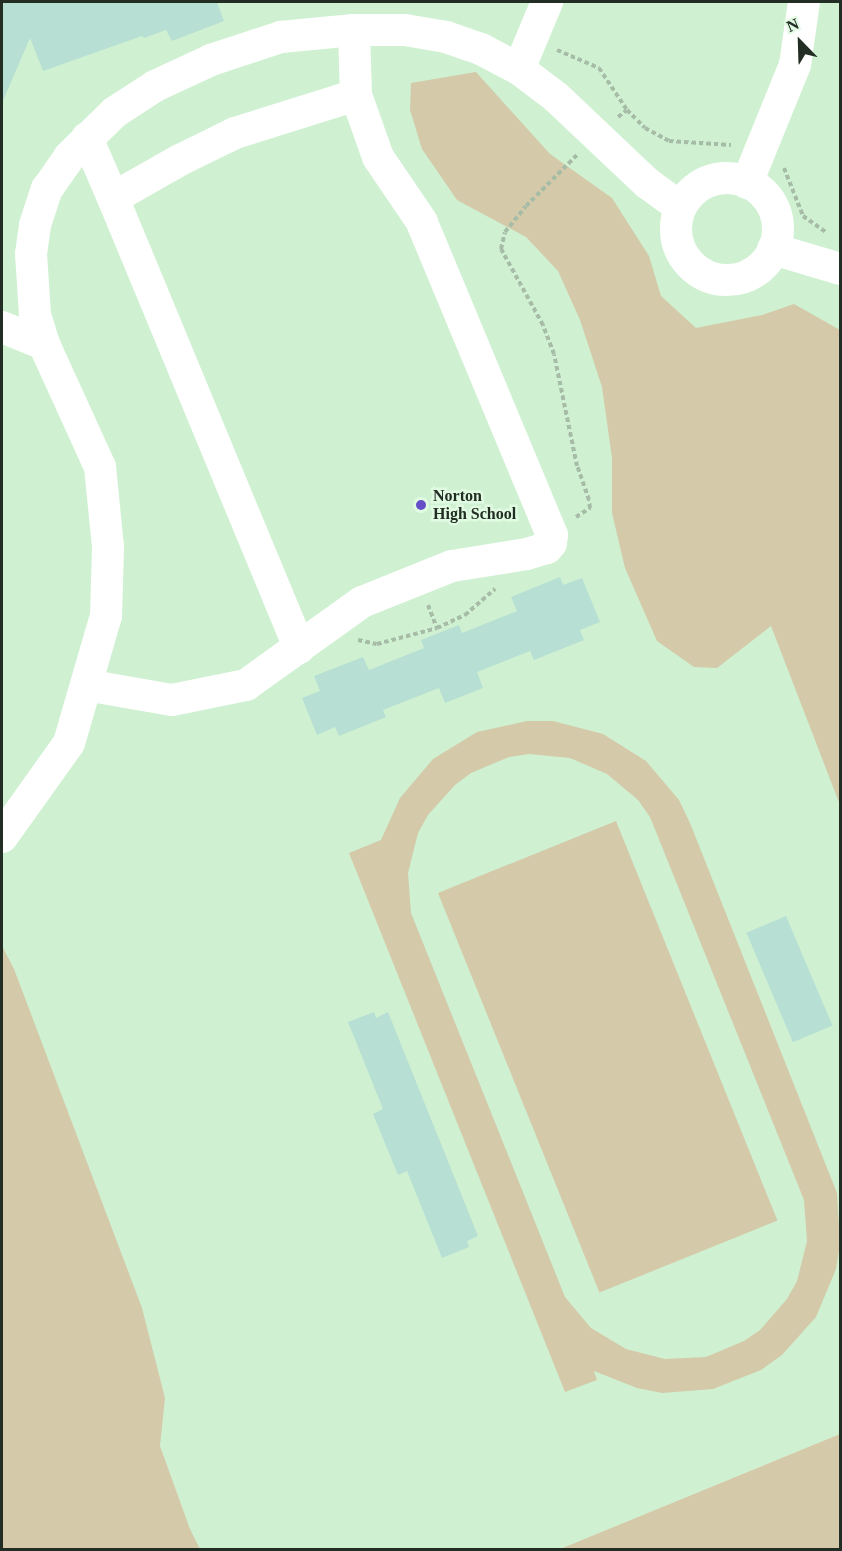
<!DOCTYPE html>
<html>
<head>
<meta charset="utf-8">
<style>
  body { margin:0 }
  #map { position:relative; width:842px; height:1551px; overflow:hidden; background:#e0fbe2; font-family:Georgia,serif }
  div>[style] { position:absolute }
  .built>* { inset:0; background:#cff1d2 }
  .green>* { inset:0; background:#d4c9a9; transform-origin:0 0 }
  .building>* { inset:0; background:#b7dfd3; transform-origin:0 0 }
  .path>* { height:4px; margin-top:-2px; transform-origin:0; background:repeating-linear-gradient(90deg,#a6bca7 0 4.5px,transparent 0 7.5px) }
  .minor>* { height:32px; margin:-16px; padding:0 16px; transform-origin:16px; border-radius:16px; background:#fff }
  .minor>.ring { margin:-16px; padding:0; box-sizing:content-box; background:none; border:32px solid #fff; border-radius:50% }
  .dots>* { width:16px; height:16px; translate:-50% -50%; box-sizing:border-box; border:3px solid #e0fbe2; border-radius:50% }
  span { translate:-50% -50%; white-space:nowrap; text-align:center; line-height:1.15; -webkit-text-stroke:5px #e0fbe2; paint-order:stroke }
  .poi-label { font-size:16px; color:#222d23; font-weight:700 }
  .left { translate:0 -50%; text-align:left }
  .frame { position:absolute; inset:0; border:3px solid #222d23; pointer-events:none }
  .north { position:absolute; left:770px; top:12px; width:60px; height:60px; -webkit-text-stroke:4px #e0fbe2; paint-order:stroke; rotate:337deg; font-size:16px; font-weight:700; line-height:24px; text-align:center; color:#222d23 }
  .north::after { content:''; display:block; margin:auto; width:21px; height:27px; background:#222d23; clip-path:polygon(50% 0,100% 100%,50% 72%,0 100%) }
</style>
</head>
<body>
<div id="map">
  <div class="built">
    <i style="clip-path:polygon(2px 2px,840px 2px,840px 1434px,560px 1549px,197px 1549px,2px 1009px)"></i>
  </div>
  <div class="green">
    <i style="clip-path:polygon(476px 72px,550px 154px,612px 198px,649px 256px,661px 296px,696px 328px,762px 315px,794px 304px,840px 330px,840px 805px,771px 626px,717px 668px,694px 667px,657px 641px,625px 568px,612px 513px,612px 458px,602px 387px,580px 320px,558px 271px,526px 237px,457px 200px,422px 149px,410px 110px,411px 83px)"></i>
    <i style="clip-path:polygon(evenodd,527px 721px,553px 721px,603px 734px,646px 761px,679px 800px,690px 823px,837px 1193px,840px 1244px,836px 1269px,816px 1317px,782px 1355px,761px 1370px,713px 1389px,662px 1393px,637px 1388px,594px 1371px,597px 1380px,565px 1392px,349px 853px,381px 840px,400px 798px,433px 759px,477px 732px,527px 721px,529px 754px,570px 758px,607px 774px,638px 800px,650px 817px,804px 1200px,807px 1241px,797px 1281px,787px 1299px,760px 1330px,744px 1341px,706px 1357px,665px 1359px,626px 1349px,591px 1328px,565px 1297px,411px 913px,408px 873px,418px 833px,428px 815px,455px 785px,471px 773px,509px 757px,529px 754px)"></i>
    <i style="left:616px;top:821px;width:431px;height:192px;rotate:68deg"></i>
    <i style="clip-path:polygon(2px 946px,14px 969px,142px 1308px,165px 1398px,160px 1446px,190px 1529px,200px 1549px,2px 1549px)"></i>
    <i style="clip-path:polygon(840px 1434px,840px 1549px,560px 1549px)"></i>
  </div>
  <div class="building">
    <i style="clip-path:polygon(2px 2px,217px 2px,224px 21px,172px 41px,166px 30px,144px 38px,142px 36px,43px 71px,30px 38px,2px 103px)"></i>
    <i style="clip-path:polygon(560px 577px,563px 585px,582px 578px,600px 622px,580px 630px,584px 640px,534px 660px,530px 651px,477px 672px,483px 688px,445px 703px,439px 688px,383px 710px,386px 717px,339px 736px,335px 727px,317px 735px,302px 698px,320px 691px,314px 676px,363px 657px,369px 670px,424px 648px,421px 640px,459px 625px,462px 633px,517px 611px,511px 597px)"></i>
    <i style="left:786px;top:916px;width:119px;height:43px;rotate:67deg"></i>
    <i style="clip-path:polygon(374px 1012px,376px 1018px,388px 1012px,478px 1236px,467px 1241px,469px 1247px,442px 1258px,407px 1171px,398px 1175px,373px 1114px,383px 1109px,348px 1022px)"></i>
  </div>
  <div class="path">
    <i style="left:557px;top:50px;width:46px;rotate:23.2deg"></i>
    <i style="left:599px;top:68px;width:50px;rotate:56.3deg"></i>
    <i style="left:627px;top:110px;width:25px;rotate:45deg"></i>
    <i style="left:645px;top:128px;width:27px;rotate:28deg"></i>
    <i style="left:669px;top:141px;width:62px;rotate:3.7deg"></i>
    <i style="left:618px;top:117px;width:11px;rotate:-38deg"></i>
    <i style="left:784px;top:168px;width:52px;rotate:68.4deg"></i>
    <i style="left:803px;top:216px;width:28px;rotate:35deg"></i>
    <i style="left:576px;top:517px;width:17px;rotate:-33deg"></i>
    <i style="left:590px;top:508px;width:8px;rotate:-97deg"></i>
    <i style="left:589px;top:500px;width:36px;rotate:-109deg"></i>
    <i style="left:577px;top:466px;width:114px;rotate:-101.6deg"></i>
    <i style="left:554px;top:354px;width:31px;rotate:-111deg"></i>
    <i style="left:543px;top:325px;width:87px;rotate:-118.9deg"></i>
    <i style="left:501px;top:249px;width:17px;rotate:-77deg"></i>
    <i style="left:505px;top:232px;width:33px;rotate:-51deg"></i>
    <i style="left:526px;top:206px;width:74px;rotate:-45deg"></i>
    <i style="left:428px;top:605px;width:25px;rotate:69deg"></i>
    <i style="left:358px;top:640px;width:19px;rotate:12deg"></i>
    <i style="left:377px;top:644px;width:62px;rotate:-14.9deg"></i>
    <i style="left:437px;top:628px;width:31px;rotate:-25deg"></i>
    <i style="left:465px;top:615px;width:40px;rotate:-41deg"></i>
  </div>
  <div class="minor">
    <i style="left:519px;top:69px;width:73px;rotate:-67.3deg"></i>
    <i style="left:87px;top:138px;width:65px;rotate:66.6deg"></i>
    <i style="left:113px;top:198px;width:77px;rotate:-29.6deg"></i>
    <i style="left:180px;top:160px;width:61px;rotate:-26.1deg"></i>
    <i style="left:235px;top:133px;width:127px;rotate:-17.4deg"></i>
    <i class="ring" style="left:676px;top:178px;width:70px;height:70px"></i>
    <i style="left:747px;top:183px;width:127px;rotate:-67.9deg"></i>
    <i style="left:795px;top:65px;width:64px;rotate:-81.9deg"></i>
    <i style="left:113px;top:198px;width:487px;rotate:67.5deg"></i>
    <i style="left:773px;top:249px;width:70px;rotate:16.6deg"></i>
    <i style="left:2px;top:327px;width:45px;rotate:22deg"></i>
    <i style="left:86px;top:685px;width:87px;rotate:9.9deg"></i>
    <i style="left:172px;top:700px;width:76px;rotate:-11.5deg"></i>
    <i style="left:246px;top:685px;width:143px;rotate:-35.6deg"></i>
    <i style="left:362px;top:602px;width:97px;rotate:-21.8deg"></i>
    <i style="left:452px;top:566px;width:76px;rotate:-9.1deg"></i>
    <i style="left:527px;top:554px;width:21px;rotate:-17deg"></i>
    <i style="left:547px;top:548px;width:6px;rotate:-51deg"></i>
    <i style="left:551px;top:543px;width:8px;rotate:-83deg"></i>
    <i style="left:552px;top:535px;width:339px;rotate:-112.6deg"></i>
    <i style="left:422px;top:222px;width:78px;rotate:-124.1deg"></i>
    <i style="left:378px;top:157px;width:66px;rotate:-109.5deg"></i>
    <i style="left:356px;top:95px;width:65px;rotate:-91.8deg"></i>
    <i style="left:2px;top:837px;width:115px;rotate:-54.5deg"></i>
    <i style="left:69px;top:743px;width:132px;rotate:-73.8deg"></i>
    <i style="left:106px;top:616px;width:69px;rotate:-88.3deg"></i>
    <i style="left:108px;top:547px;width:80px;rotate:-95.7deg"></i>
    <i style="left:100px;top:467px;width:135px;rotate:-114.5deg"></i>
    <i style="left:44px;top:344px;width:31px;rotate:-107deg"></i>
    <i style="left:35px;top:314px;width:60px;rotate:-93.8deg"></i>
    <i style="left:31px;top:254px;width:29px;rotate:-82deg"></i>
    <i style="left:35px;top:225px;width:38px;rotate:-72deg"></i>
    <i style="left:47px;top:189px;width:39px;rotate:-55deg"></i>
    <i style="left:69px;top:157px;width:64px;rotate:-44.4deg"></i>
    <i style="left:115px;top:112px;width:48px;rotate:-33deg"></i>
    <i style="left:155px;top:86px;width:62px;rotate:-24.9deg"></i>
    <i style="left:211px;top:60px;width:74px;rotate:-18.2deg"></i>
    <i style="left:281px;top:37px;width:73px;rotate:-5.5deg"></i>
    <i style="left:354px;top:30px;width:51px"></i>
    <i style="left:405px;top:30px;width:42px;rotate:9.7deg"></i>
    <i style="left:446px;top:37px;width:37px;rotate:19deg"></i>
    <i style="left:481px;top:49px;width:43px;rotate:27.8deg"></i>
    <i style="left:519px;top:69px;width:46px;rotate:37.1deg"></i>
    <i style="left:556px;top:97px;width:125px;rotate:43.4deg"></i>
    <i style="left:647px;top:183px;width:41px;rotate:36deg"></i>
  </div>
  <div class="dots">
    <i style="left:421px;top:505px;background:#654fc8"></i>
  </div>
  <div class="poi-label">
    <span class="left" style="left:433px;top:505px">Norton<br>High School</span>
  </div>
  <div class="frame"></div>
  <div class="north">N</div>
</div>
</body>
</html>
